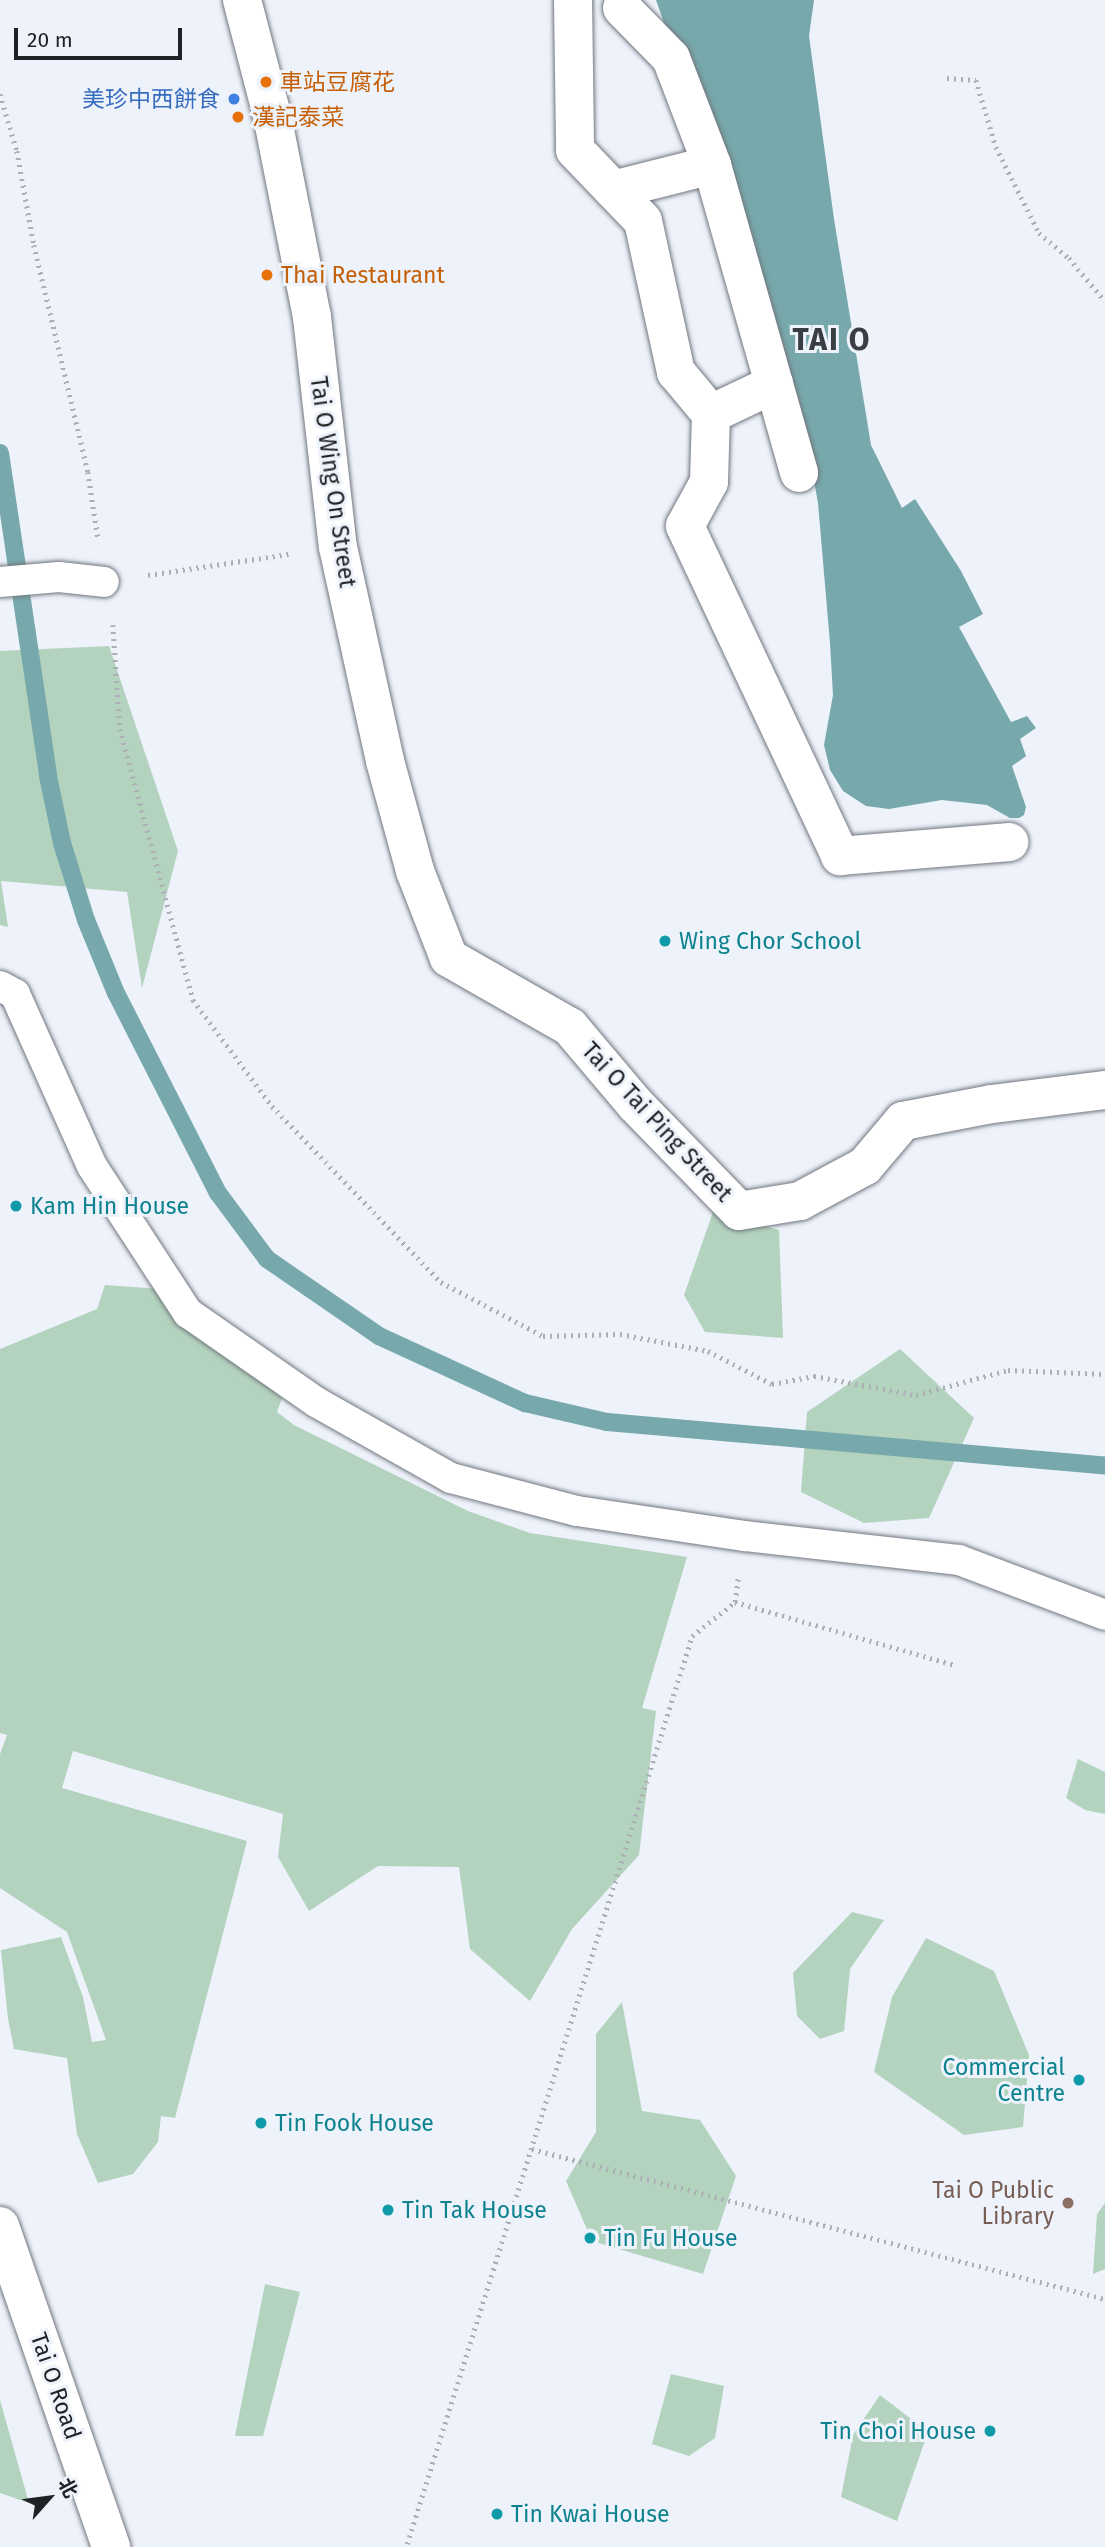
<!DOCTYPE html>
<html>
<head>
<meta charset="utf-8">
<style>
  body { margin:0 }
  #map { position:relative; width:1105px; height:2547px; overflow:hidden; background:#edf2fb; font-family:"Fira Sans","Noto Sans SC",sans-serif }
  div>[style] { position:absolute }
  .green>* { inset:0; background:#b4d3be }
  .water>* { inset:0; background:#77a8ab }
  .stream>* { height:18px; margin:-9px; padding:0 9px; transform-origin:9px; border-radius:9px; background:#77a8ab }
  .path>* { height:4.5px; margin-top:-2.25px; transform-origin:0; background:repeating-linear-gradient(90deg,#abafb6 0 2px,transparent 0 7px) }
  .roads { filter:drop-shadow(0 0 2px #72777f) drop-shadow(0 0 2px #72777f) }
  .lane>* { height:30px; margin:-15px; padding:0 15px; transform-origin:15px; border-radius:15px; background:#fff }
  .street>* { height:38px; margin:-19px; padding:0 19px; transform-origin:19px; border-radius:19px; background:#fff }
  .secondary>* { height:38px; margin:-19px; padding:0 19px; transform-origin:19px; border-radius:19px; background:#fff }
  .dots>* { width:19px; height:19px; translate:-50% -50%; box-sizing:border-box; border:4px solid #edf2fb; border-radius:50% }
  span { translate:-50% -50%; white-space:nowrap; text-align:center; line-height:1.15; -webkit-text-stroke:6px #edf2fb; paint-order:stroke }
  .food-label { font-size:23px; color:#c56008 }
  .left { translate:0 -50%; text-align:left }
  .shop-label { font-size:23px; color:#366cbe }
  .right { translate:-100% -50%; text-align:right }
  .street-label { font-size:23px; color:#1f2124 }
  .culture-label { font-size:23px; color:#0d838f }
  .education-label { font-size:23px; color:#785e54 }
  .district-label { font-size:30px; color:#393d44; font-weight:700; letter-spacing:2px }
  .north { position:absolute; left:14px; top:2463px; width:70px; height:70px; -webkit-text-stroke:5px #edf2fb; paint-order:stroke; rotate:62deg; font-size:19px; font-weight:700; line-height:28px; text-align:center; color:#1f2124 }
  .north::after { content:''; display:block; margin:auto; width:24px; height:32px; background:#1f2124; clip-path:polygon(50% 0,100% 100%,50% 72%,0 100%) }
  .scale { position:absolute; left:14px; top:28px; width:168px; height:32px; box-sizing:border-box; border:4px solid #1f2124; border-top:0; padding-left:9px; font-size:21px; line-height:24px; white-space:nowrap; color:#1f2124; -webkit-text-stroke:5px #edf2fb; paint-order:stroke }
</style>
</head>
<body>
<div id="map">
  <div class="green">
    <i style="clip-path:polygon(109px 646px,178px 851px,142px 988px,127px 892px,1px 881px,8px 927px,0 925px,0 651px)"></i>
    <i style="clip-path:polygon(713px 1212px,779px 1230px,783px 1338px,705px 1332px,684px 1295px)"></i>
    <i style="clip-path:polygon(105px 1285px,160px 1289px,209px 1339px,282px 1398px,277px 1412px,294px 1425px,468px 1511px,530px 1533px,687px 1557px,642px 1708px,656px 1711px,639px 1855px,572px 1929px,530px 2001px,470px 1949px,459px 1867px,378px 1866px,309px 1911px,278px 1857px,283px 1814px,73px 1751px,62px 1788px,247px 1841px,175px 2118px,161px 2116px,158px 2142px,133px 2174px,98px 2183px,77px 2134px,67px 2058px,14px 2049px,8px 2019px,1px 1950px,61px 1937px,83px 1997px,92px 2042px,106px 2040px,67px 1932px,0 1888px,0 1754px,7px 1735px,0 1733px,0 1349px,97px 1309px)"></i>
    <i style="clip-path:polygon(900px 1349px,974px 1418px,929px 1518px,864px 1523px,801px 1492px,807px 1412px)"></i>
    <i style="clip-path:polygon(1078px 1759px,1105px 1772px,1105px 1814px,1085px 1810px,1066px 1798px)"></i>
    <i style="clip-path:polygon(852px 1912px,884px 1920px,850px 1969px,844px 2031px,820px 2039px,797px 2016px,793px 1973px)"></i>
    <i style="clip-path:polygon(926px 1938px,994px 1971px,1029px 2055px,1023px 2127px,964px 2135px,874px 2072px,892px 1997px)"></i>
    <i style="clip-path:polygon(622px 2002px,642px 2111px,700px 2120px,736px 2176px,703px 2274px,592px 2241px,566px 2181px,596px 2132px,596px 2034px)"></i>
    <i style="clip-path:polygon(1105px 2203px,1105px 2269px,1093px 2274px,1097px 2214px)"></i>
    <i style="clip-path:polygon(265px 2284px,300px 2292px,263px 2436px,235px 2436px)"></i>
    <i style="clip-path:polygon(671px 2374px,724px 2386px,715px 2438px,689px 2456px,652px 2444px)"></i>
    <i style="clip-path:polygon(880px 2395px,928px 2432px,897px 2521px,841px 2497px,853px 2435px)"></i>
    <i style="clip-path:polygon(0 2400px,29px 2503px,0 2493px)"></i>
  </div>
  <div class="water">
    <i style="clip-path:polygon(656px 0,814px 0,809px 36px,834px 219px,871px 445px,902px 508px,915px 499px,961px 571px,983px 614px,959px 627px,1011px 722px,1027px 716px,1036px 728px,1020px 739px,1026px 756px,1012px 766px,1026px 807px,1024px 815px,1019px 818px,1010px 818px,987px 805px,942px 800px,889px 809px,866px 806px,843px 791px,830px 770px,824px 745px,833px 695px,830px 643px,818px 503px,802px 415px)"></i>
  </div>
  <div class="stream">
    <i style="left:0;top:453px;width:327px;rotate:81.5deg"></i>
    <i style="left:48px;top:776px;width:68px;rotate:78.2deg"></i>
    <i style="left:62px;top:843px;width:81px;rotate:72.7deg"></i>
    <i style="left:86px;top:920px;width:79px;rotate:67.7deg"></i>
    <i style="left:116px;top:993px;width:225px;rotate:63deg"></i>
    <i style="left:218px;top:1193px;width:82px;rotate:53.4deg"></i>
    <i style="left:267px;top:1259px;width:136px;rotate:34.5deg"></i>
    <i style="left:379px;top:1336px;width:161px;rotate:24.7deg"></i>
    <i style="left:525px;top:1403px;width:84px;rotate:13deg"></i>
    <i style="left:607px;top:1422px;width:500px;rotate:5deg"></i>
  </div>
  <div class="path">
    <i style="left:947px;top:78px;width:29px;rotate:4deg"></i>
    <i style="left:976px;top:80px;width:70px;rotate:73.4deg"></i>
    <i style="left:996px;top:147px;width:96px;rotate:63.4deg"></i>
    <i style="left:1039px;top:233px;width:39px;rotate:40deg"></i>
    <i style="left:1069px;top:258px;width:56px;rotate:50.1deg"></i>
    <i style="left:0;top:94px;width:59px;rotate:73.4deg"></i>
    <i style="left:17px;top:151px;width:96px;rotate:79.7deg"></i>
    <i style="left:34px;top:245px;width:233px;rotate:76.6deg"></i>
    <i style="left:88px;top:472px;width:67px;rotate:81.4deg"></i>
    <i style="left:148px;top:575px;width:142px;rotate:-8.5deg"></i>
    <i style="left:113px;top:625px;width:104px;rotate:86.1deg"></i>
    <i style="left:120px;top:729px;width:281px;rotate:74.9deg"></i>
    <i style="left:193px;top:1000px;width:132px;rotate:53.3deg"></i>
    <i style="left:272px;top:1106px;width:244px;rotate:46.2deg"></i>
    <i style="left:441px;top:1282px;width:115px;rotate:27.9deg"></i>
    <i style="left:543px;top:1336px;width:77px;rotate:-1.5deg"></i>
    <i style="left:620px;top:1334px;width:90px;rotate:10.9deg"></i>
    <i style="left:708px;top:1351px;width:72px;rotate:27.3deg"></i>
    <i style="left:772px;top:1384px;width:43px;rotate:-10.8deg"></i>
    <i style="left:814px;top:1376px;width:104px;rotate:10.6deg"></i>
    <i style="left:916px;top:1395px;width:95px;rotate:-15.2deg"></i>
    <i style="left:1008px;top:1370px;width:97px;rotate:2.4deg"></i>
    <i style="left:735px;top:1602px;width:229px;rotate:16deg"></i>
    <i style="left:532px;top:2149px;width:592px;rotate:14.67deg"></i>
    <i style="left:407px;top:2544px;width:952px;rotate:-72.57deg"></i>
    <i style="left:692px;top:1636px;width:55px;rotate:-38.3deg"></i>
    <i style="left:735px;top:1602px;width:24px;rotate:-83deg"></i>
  </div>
  <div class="roads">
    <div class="lane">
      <i style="left:0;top:582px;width:59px;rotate:-4.8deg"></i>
      <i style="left:59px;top:577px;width:45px;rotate:6.3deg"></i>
      <i style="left:0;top:986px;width:17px;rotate:28deg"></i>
      <i style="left:15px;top:994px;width:188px;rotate:65.9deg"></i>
      <i style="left:92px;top:1166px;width:176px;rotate:56.9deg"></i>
      <i style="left:188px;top:1313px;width:156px;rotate:34.8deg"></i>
      <i style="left:316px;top:1402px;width:155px;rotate:29.4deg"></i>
      <i style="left:451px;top:1478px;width:130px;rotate:14.7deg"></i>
      <i style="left:577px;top:1511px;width:170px;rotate:8.5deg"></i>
      <i style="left:745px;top:1536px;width:215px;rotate:6.4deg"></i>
      <i style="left:959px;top:1560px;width:156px;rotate:20.6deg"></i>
    </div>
    <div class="street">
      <i style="left:242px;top:0;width:119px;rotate:75.4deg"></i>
      <i style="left:272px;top:115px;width:206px;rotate:78.8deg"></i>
      <i style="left:312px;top:317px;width:231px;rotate:83.6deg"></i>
      <i style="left:338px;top:547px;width:219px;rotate:77.6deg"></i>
      <i style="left:385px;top:761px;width:114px;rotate:74.7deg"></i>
      <i style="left:415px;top:871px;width:93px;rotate:68.7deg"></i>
      <i style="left:449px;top:958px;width:139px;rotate:29.7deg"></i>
      <i style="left:570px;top:1027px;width:101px;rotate:49.8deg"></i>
      <i style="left:635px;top:1104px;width:149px;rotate:45.8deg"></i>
      <i style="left:739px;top:1211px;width:62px;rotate:-9.3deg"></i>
      <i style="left:800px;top:1201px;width:74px;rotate:-28.3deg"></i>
      <i style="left:865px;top:1166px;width:59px;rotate:-49.8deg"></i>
      <i style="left:903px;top:1121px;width:91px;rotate:-10.8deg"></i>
      <i style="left:992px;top:1104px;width:114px;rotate:-7.1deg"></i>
      <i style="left:573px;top:0;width:150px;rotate:89.2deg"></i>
      <i style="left:575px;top:150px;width:98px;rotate:46.2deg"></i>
      <i style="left:643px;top:221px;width:155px;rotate:77.7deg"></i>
      <i style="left:676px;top:372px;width:55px;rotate:50.2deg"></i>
      <i style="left:711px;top:414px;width:68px;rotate:91.7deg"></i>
      <i style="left:709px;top:482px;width:50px;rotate:118.6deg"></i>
      <i style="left:685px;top:526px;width:365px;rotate:64.8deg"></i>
      <i style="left:840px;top:856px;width:170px;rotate:-4.7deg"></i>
      <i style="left:622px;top:8px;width:70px;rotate:45.6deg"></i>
      <i style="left:671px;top:58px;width:115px;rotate:69deg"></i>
      <i style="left:712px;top:165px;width:320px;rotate:74.2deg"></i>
      <i style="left:613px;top:190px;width:102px;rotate:-14.2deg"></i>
      <i style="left:711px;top:414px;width:70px;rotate:-25.5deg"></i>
    </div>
    <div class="secondary">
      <i style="left:0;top:2226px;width:340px;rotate:70.9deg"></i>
    </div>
  </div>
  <div class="dots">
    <i style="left:266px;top:82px;background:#e8710a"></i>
    <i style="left:234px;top:99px;background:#3f7fe0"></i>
    <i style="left:238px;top:117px;background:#e8710a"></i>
    <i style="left:267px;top:275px;background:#e8710a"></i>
    <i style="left:665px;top:941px;background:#0f9aa8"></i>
    <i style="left:16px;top:1206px;background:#0f9aa8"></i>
    <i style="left:1079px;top:2080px;background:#0f9aa8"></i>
    <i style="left:261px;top:2123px;background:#0f9aa8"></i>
    <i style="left:1068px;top:2203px;background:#8d6e63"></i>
    <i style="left:388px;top:2210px;background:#0f9aa8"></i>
    <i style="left:590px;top:2238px;background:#0f9aa8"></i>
    <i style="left:990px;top:2431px;background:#0f9aa8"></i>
    <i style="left:497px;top:2514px;background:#0f9aa8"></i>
  </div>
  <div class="food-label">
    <span class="left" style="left:280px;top:82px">車站豆腐花</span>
    <span class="left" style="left:252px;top:117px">漢記泰菜</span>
    <span class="left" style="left:281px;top:275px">Thai Restaurant</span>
  </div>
  <div class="shop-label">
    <span class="right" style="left:220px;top:99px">美珍中西餅食</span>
  </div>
  <div class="street-label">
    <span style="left:333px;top:482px;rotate:82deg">Tai O Wing On Street</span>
    <span style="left:657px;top:1122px;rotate:47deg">Tai O Tai Ping Street</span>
    <span style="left:56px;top:2386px;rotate:71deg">Tai O Road</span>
  </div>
  <div class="culture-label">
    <span class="left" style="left:679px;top:941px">Wing Chor School</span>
    <span class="left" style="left:30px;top:1206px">Kam Hin House</span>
    <span class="right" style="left:1065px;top:2080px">Commercial<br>Centre</span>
    <span class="left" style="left:275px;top:2123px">Tin Fook House</span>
    <span class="left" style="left:402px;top:2210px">Tin Tak House</span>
    <span class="left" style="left:604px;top:2238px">Tin Fu House</span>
    <span class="right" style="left:976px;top:2431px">Tin Choi House</span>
    <span class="left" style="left:511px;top:2514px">Tin Kwai House</span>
  </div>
  <div class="education-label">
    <span class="right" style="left:1054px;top:2203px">Tai O Public<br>Library</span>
  </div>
  <div class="district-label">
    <span style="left:832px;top:340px">TAI O</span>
  </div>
  <div class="north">北</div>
  <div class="scale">20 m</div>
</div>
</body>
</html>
